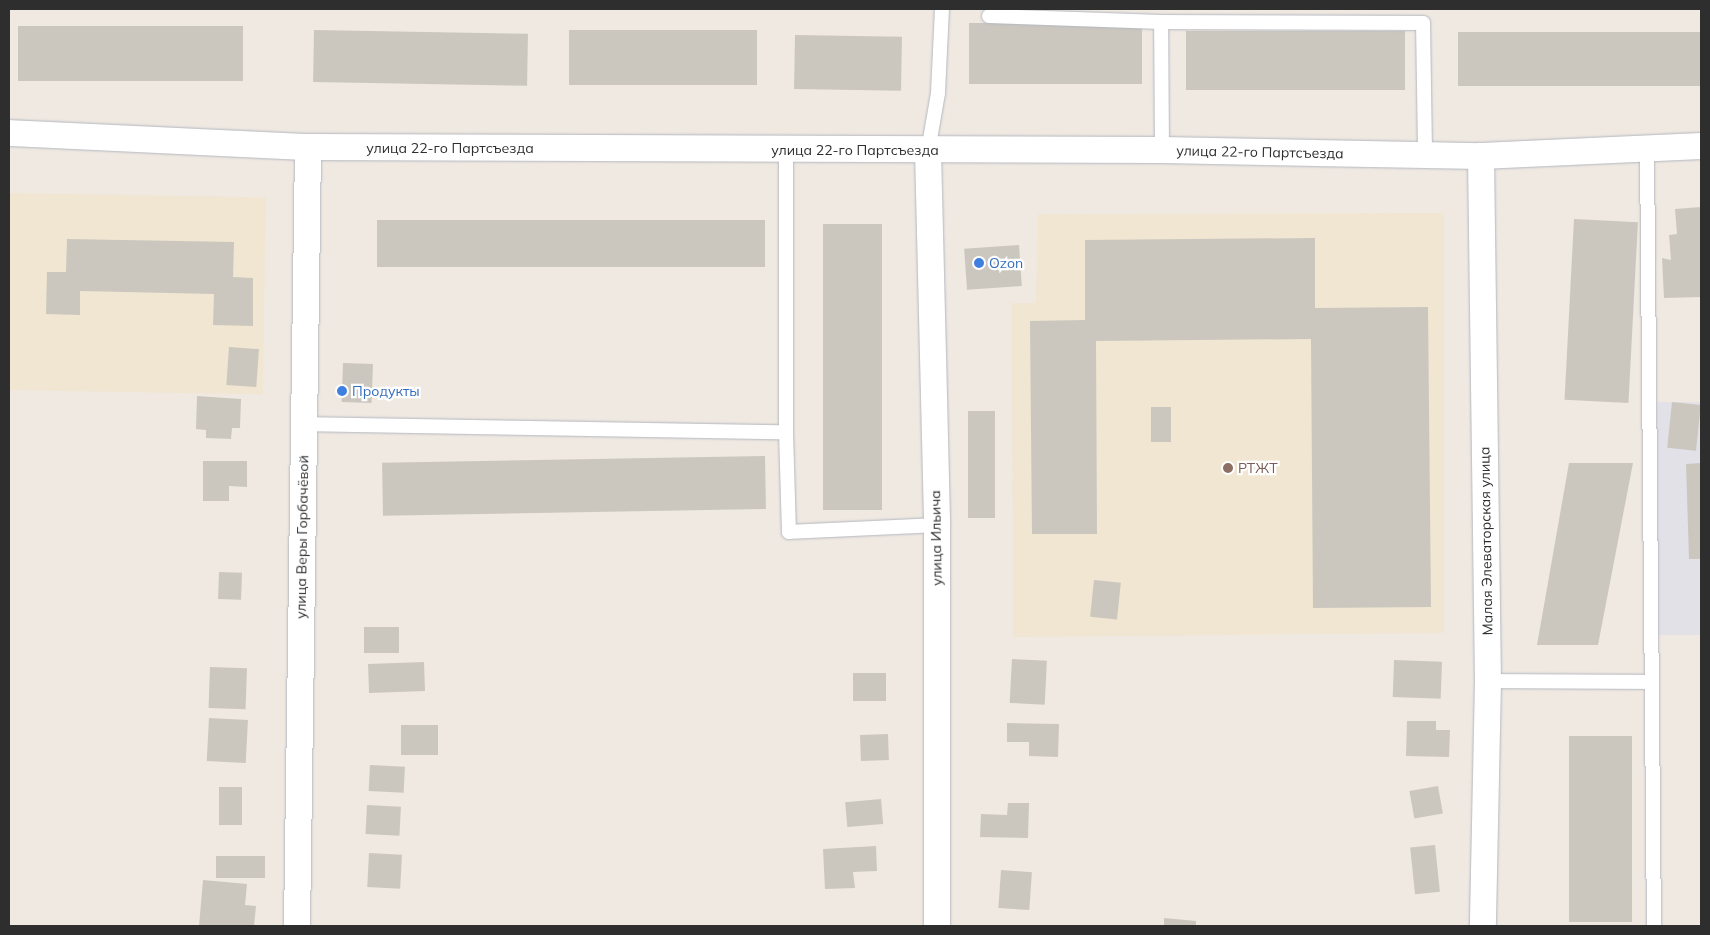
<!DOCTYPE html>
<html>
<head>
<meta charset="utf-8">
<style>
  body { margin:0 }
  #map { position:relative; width:1710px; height:935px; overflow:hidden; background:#efe9e1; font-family:Mulish,sans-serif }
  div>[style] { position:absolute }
  .industrial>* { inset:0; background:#e3e1e8; transform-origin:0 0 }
  .education>* { inset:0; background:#f0e6d1; transform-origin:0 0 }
  .building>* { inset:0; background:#cbc7bf; transform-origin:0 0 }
  .roads { filter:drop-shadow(0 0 1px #b4b7c1) drop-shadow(0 0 1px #b4b7c1) }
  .service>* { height:14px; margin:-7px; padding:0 7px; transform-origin:7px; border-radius:7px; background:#fff }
  .minor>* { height:26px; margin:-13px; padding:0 13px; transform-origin:13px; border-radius:13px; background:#fff }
  .dots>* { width:14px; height:14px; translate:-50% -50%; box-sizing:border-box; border:2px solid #fff; border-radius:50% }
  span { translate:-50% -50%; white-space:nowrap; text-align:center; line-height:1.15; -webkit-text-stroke:4.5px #fff; paint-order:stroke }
  .street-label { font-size:14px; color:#2e2e2e }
  .shop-label { font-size:14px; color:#366cbe }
  .left { translate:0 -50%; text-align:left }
  .education-label { font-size:14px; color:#785e54 }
  .frame { position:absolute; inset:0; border:10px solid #2e2e2e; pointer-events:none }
</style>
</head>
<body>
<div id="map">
  <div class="industrial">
    <i style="left:1701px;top:402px;width:233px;height:44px;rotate:90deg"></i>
  </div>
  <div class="education">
    <i style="left:9px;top:193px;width:257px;height:197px;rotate:1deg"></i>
    <i style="clip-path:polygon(1444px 213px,1444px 633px,1013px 637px,1012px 303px,1036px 303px,1038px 214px)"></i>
  </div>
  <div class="building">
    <i style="left:969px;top:23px;width:173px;height:61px"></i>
    <i style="left:18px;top:26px;width:225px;height:55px"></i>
    <i style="left:314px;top:30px;width:214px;height:52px;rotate:1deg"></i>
    <i style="left:569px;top:30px;width:188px;height:55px"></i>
    <i style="left:1186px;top:31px;width:219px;height:59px"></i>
    <i style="left:1701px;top:32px;width:54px;height:243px;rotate:90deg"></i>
    <i style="left:795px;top:35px;width:107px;height:54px;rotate:1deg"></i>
    <i style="clip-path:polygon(1701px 207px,1701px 297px,1664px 298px,1662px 258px,1671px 260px,1669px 235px,1677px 234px,1675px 209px)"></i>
    <i style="left:1574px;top:219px;width:64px;height:181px;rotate:3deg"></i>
    <i style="left:765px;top:220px;width:47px;height:388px;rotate:90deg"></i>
    <i style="left:823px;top:224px;width:59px;height:286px"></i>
    <i style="clip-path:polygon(1315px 238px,1315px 308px,1428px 307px,1431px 607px,1313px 608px,1311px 339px,1096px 341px,1097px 534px,1032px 534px,1030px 321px,1085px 320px,1085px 240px)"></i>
    <i style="clip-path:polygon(67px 239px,234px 242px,233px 277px,253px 278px,253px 326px,213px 325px,214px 294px,80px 291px,80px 315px,46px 314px,47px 272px,66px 272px)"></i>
    <i style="left:1019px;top:245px;width:41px;height:55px;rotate:86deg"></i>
    <i style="left:229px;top:347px;width:30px;height:38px;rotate:4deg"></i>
    <i style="left:343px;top:363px;width:30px;height:39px;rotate:2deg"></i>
    <i style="clip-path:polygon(197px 396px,241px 399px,240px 428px,232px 428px,231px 439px,206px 438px,206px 430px,196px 429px)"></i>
    <i style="left:1672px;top:402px;width:29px;height:46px;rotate:6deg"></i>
    <i style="left:1151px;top:407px;width:20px;height:35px"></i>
    <i style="left:968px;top:411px;width:27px;height:107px"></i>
    <i style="left:765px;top:456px;width:53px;height:383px;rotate:89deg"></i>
    <i style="clip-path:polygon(203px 461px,247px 461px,247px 487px,229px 486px,229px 501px,203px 501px)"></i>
    <i style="clip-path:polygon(1569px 463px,1633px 463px,1598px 645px,1537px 645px)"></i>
    <i style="clip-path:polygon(1701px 463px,1701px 559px,1689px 559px,1686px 464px)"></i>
    <i style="left:219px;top:572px;width:23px;height:27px;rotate:2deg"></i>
    <i style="left:1094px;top:580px;width:27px;height:37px;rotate:6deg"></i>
    <i style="left:364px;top:627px;width:35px;height:26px"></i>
    <i style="left:1012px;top:659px;width:35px;height:44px;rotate:3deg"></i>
    <i style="left:1394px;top:660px;width:48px;height:37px;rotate:2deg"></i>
    <i style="left:424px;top:662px;width:29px;height:56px;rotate:88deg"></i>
    <i style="left:210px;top:667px;width:37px;height:41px;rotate:2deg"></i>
    <i style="left:853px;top:673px;width:33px;height:28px"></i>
    <i style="left:209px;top:718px;width:39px;height:43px;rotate:3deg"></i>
    <i style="clip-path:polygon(1407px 721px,1436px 721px,1436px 730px,1450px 730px,1449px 757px,1406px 756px)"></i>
    <i style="clip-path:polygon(1007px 723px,1059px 724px,1058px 757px,1029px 756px,1029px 742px,1007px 742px)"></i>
    <i style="left:401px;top:725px;width:37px;height:30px"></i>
    <i style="left:888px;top:734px;width:26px;height:28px;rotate:88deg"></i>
    <i style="left:1569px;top:736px;width:63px;height:186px"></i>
    <i style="left:370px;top:765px;width:35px;height:26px;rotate:3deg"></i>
    <i style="left:1438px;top:786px;width:28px;height:29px;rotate:80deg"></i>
    <i style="left:219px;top:787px;width:23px;height:38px"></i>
    <i style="left:881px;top:799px;width:25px;height:36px;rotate:85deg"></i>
    <i style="clip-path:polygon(1008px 803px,1029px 803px,1028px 838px,980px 837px,981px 814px,1007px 815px)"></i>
    <i style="left:367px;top:805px;width:34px;height:29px;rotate:3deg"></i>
    <i style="left:1435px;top:845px;width:47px;height:25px;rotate:84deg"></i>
    <i style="clip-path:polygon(876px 846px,877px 871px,853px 872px,855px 888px,825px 889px,823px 849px)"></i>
    <i style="left:369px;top:853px;width:33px;height:34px;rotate:3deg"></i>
    <i style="left:216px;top:856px;width:49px;height:22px"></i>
    <i style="left:1001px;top:870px;width:31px;height:38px;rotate:4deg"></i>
    <i style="clip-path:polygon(203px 880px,247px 884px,245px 905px,256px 906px,254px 926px,199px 926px)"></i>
    <i style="clip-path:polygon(1164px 918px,1196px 921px,1196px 926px,1164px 926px)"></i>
  </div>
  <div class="roads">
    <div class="service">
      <i style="left:989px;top:16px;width:172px;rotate:2deg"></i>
      <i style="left:1647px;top:147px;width:779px;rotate:89.49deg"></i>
      <i style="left:1162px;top:150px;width:128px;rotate:-90.4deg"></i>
      <i style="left:1161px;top:22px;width:262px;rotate:0.2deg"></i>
      <i style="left:1423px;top:23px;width:132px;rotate:89.1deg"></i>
      <i style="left:928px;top:151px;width:59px;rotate:-80.2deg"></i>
      <i style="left:938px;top:93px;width:84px;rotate:-87.3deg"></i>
      <i style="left:304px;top:424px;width:482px;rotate:1deg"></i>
      <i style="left:786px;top:432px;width:282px;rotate:-90deg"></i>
      <i style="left:786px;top:432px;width:100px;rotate:88.3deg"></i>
      <i style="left:789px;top:532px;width:148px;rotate:-2.7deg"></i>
      <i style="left:1488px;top:681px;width:164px;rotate:0.3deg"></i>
    </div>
    <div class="minor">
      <i style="left:9px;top:133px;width:299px;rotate:2.7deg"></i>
      <i style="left:308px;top:147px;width:854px;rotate:0.2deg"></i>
      <i style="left:1162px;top:150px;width:319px;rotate:1.1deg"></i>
      <i style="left:1481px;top:156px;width:220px;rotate:-2.6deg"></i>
      <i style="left:928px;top:151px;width:374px;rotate:88.6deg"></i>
      <i style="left:937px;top:525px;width:401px;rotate:90deg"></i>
      <i style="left:1481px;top:156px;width:525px;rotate:89.24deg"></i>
      <i style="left:1488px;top:681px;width:245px;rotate:91.2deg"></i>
      <i style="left:297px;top:926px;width:779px;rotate:-89.19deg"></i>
    </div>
  </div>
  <div class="dots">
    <i style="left:979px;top:263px;background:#3f7fe0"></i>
    <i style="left:342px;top:391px;background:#3f7fe0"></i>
    <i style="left:1228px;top:468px;background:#8d6e63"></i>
  </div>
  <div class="street-label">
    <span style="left:450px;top:148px">улица 22-го Партсъезда</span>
    <span style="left:855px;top:150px">улица 22-го Партсъезда</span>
    <span style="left:1260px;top:152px;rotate:1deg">улица 22-го Партсъезда</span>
    <span style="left:302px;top:537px;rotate:-89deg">улица Веры Горбачёвой</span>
    <span style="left:936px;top:538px;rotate:-91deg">улица Ильича</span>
    <span style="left:1486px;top:541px;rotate:-91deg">Малая Элеваторская улица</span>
  </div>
  <div class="shop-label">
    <span class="left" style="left:989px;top:263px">Ozon</span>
    <span class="left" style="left:352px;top:391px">Продукты</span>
  </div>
  <div class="education-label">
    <span class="left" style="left:1238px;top:468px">РТЖТ</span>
  </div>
  <div class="frame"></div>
</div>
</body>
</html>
